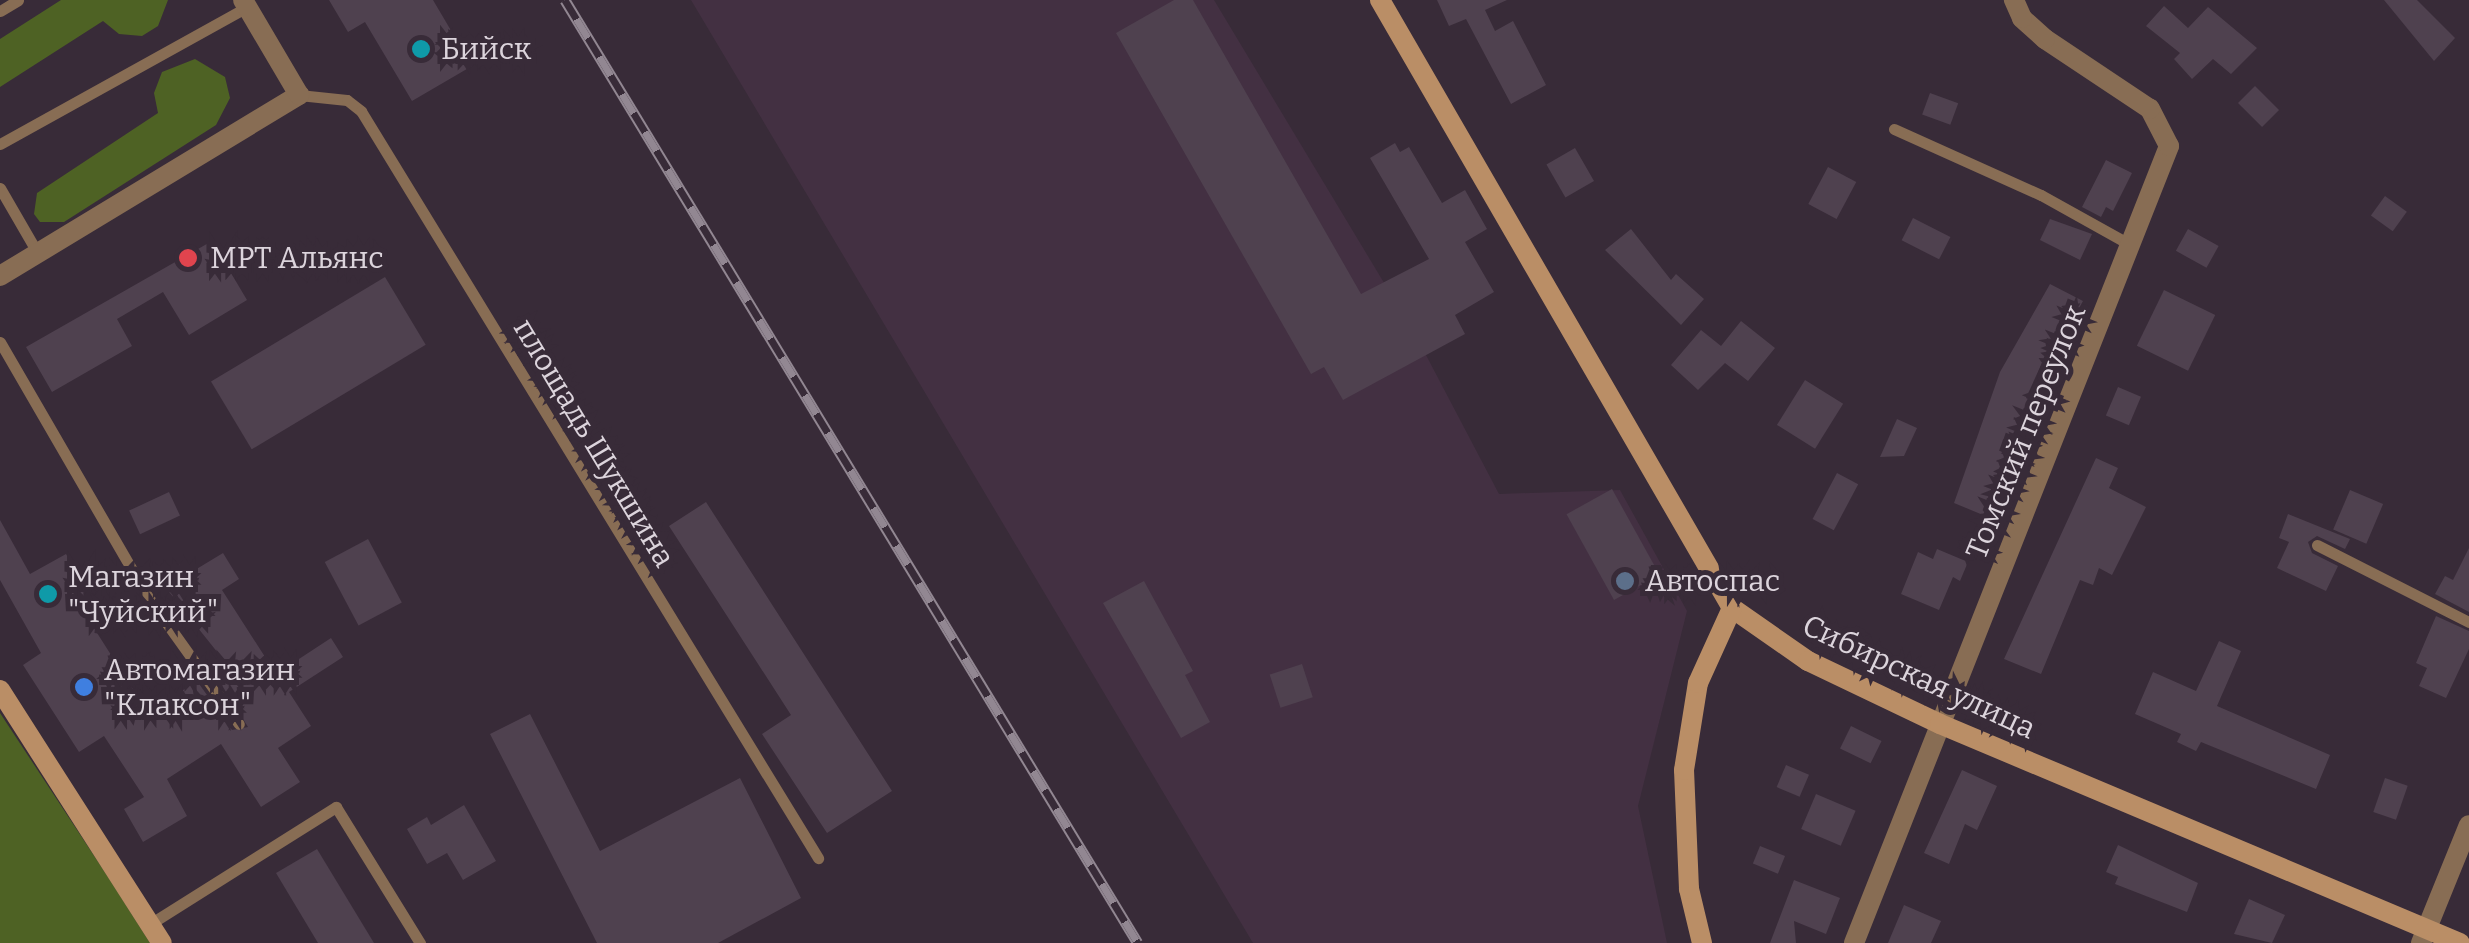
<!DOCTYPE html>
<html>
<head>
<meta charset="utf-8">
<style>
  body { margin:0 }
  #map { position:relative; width:2469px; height:943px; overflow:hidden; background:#382b38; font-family:Bitter,serif }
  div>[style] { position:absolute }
  .built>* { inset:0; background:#433042 }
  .green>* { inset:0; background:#4e6224 }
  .building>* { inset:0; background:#4f414f; transform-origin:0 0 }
  .lane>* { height:11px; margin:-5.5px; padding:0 5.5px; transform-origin:5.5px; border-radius:5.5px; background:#886d54 }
  .street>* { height:20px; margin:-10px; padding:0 10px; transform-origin:10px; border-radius:10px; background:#886d54 }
  .secondary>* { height:20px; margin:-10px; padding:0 10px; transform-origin:10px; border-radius:10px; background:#ba8e66 }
  .rail>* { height:11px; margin-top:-5.5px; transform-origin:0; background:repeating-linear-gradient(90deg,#382b38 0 22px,#928792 0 44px); box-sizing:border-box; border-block:2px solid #928792 }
  .dots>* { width:28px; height:28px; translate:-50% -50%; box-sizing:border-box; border:5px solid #382b38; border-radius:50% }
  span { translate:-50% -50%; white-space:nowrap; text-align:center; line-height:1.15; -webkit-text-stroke:10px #382b38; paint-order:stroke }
  .poi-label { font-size:30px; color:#dcd4dc }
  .left { translate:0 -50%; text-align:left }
  .street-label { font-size:30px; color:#dcd4dc }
</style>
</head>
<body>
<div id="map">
  <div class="built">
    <i style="clip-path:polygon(691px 0,1214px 0,1416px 336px,1499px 494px,1620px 490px,1687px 611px,1638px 806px,1667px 943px,1253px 943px)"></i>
  </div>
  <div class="green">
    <i style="clip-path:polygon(61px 0,168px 0,158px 26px,142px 36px,119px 34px,103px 21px,0 87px,0 39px)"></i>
    <i style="clip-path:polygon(195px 59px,225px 77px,230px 98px,216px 125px,64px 222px,40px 222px,34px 214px,37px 193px,158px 113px,154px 93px,162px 72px)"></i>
    <i style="clip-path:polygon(0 713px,110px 880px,150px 943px,0 943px)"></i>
  </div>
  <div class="building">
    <i style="clip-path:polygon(329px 0,433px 0,472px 66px,412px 101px,365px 22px,348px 32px)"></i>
    <i style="clip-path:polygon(1174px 0,1193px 0,1361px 294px,1429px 259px,1370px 158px,1395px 143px,1400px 152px,1409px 147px,1442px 203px,1465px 190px,1487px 229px,1465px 242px,1494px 292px,1455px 315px,1465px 334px,1343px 400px,1324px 367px,1311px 374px,1116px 33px)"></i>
    <i style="clip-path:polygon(1437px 0,1507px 0,1485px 10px,1495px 31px,1513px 21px,1546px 85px,1511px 104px,1466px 19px,1449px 26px)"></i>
    <i style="clip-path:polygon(2384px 0,2417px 0,2455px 38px,2434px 61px)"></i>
    <i style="clip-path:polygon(2164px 6px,2188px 28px,2208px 7px,2257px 48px,2231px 74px,2213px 59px,2192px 79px,2174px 59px,2180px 53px,2146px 26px)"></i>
    <i style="left:2255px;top:86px;width:34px;height:24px;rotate:45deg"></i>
    <i style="left:1930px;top:93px;width:30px;height:23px;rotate:20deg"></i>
    <i style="left:1575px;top:148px;width:38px;height:33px;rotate:60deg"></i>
    <i style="clip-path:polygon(2106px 160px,2132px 173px,2113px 211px,2106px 207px,2101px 217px,2082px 207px)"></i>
    <i style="left:1828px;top:167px;width:32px;height:42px;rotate:28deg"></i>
    <i style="left:2385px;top:196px;width:27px;height:24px;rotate:36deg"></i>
    <i style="left:1913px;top:218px;width:42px;height:25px;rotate:27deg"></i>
    <i style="clip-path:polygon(2050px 219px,2092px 234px,2080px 260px,2040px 240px)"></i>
    <i style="clip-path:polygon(1631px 229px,1671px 280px,1676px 274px,1704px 299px,1681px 325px,1605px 250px)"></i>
    <i style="left:2188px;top:229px;width:35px;height:25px;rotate:29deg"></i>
    <i style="clip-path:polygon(212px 241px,247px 300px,189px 335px,163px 292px,117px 319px,132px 346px,52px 392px,26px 347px)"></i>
    <i style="left:385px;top:277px;width:79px;height:203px;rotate:59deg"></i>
    <i style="clip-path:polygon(2050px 284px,2083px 301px,2065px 334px,2057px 330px,2026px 398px,2034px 402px,1983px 515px,1954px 503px,2000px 372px)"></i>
    <i style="left:2164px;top:290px;width:57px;height:62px;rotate:26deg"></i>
    <i style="clip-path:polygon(1741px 321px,1775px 348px,1748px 381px,1725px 363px,1698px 390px,1671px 365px,1701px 330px,1721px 346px)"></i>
    <i style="left:1805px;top:380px;width:45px;height:53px;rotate:32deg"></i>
    <i style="left:2118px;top:387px;width:25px;height:31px;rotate:23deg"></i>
    <i style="clip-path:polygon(1897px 419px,1917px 428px,1904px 456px,1880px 457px)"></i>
    <i style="clip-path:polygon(2096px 458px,2118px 468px,2109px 488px,2146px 507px,2112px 575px,2099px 568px,2093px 585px,2080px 580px,2041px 674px,2004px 659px)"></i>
    <i style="left:1837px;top:473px;width:24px;height:52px;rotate:28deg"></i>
    <i style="left:1612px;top:489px;width:98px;height:52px;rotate:61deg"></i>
    <i style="left:2350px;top:490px;width:36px;height:43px;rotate:23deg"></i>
    <i style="left:169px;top:492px;width:26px;height:44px;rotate:65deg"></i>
    <i style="clip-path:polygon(706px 502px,892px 791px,827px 833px,762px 734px,791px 715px,669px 526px)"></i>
    <i style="clip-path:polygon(2288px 514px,2350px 539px,2345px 549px,2317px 536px,2308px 542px,2312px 553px,2338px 566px,2326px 591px,2277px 568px,2289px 542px,2279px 538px)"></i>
    <i style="clip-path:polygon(0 520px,30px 574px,66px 554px,96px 607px,85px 614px,148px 713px,197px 681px,232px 730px,248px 727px,213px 671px,226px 663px,158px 578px,184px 562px,190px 573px,223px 553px,239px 579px,222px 590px,276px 674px,331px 638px,343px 657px,289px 692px,311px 726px,278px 748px,300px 782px,261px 807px,221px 744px,167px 779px,187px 816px,143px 842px,124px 809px,144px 797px,104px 736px,79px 752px,23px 665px,41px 653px,0 580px)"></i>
    <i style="left:368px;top:539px;width:72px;height:49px;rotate:62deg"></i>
    <i style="clip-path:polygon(2469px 548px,2469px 612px,2435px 594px,2445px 576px,2453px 580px)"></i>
    <i style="clip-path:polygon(1937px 549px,1968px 562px,1960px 581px,1953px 577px,1939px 610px,1901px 594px,1918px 552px,1933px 559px)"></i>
    <i style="clip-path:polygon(1144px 581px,1193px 671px,1185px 675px,1210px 722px,1181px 738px,1103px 603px)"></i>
    <i style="clip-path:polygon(2436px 616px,2469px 631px,2469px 649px,2446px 698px,2419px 686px,2427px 668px,2416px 663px)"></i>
    <i style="clip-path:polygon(2219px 641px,2241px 651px,2217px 706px,2330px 755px,2316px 789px,2201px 742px,2196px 751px,2177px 742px,2181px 734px,2135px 714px,2153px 672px,2196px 691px)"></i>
    <i style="left:1302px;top:664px;width:35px;height:34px;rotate:72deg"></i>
    <i style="clip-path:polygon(530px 714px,600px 851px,740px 778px,801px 898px,718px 943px,597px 943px,490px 734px)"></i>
    <i style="left:1851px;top:726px;width:34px;height:25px;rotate:26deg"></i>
    <i style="left:1786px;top:765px;width:25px;height:24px;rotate:23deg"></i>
    <i style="clip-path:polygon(1962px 770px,1997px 786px,1977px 830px,1965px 824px,1949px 864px,1924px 853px)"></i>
    <i style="left:2385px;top:778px;width:24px;height:36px;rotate:19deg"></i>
    <i style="left:1816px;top:794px;width:43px;height:38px;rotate:23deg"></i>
    <i style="clip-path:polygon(464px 805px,496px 861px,463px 880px,447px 853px,427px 864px,407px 829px,427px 817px,431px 825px)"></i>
    <i style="clip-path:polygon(2118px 845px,2198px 883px,2187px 912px,2115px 884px,2118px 877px,2106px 872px)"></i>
    <i style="left:1760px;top:846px;width:27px;height:19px;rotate:22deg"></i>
    <i style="clip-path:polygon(317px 849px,374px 943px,318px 943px,276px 873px)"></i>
    <i style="clip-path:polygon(1794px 880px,1840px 898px,1826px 934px,1794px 921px,1796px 943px,1770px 943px)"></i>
    <i style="clip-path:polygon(2249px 899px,2285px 915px,2272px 943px,2234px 934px)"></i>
    <i style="clip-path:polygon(1904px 905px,1941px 921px,1931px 943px,1888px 943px)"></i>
  </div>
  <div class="lane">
    <i style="left:0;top:11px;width:21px;rotate:-31deg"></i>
    <i style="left:299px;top:95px;width:48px;rotate:5.9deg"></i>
    <i style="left:347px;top:100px;width:18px;rotate:38deg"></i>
    <i style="left:361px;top:111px;width:876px;rotate:58.54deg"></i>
    <i style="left:1894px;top:129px;width:161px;rotate:24.2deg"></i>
    <i style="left:2041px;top:195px;width:103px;rotate:29.1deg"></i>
    <i style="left:0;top:144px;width:282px;rotate:-29deg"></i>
    <i style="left:0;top:188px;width:74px;rotate:60deg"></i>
    <i style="left:0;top:342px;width:295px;rotate:59.9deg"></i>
    <i style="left:148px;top:597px;width:156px;rotate:54.4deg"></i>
    <i style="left:2317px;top:545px;width:170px;rotate:26.9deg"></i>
    <i style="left:150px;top:924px;width:220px;rotate:-32.2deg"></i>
    <i style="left:336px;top:807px;width:160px;rotate:58.3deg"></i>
  </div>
  <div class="street">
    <i style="left:0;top:276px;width:350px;rotate:-31.2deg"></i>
    <i style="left:299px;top:95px;width:110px;rotate:-120.5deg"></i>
    <i style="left:1854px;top:943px;width:857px;rotate:-68.43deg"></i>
    <i style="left:2169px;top:146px;width:42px;rotate:-117.2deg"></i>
    <i style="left:2150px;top:109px;width:126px;rotate:-146.3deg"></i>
    <i style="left:2045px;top:39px;width:31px;rotate:-138deg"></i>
    <i style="left:2022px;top:18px;width:20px;rotate:-114deg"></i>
    <i style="left:2421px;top:943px;width:127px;rotate:-67.9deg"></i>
  </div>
  <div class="secondary">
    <i style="left:1380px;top:0;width:703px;rotate:59.93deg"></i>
    <i style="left:1732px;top:608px;width:93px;rotate:34.9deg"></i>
    <i style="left:1808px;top:661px;width:146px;rotate:25.5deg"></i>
    <i style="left:1940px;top:724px;width:564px;rotate:22.84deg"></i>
    <i style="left:0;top:690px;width:300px;rotate:57.4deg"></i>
    <i style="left:1702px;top:943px;width:56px;rotate:-103.5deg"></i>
    <i style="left:1689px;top:889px;width:119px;rotate:-92.4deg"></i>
    <i style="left:1684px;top:770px;width:88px;rotate:-80.9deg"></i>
    <i style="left:1698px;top:683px;width:82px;rotate:-65.6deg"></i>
  </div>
  <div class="rail">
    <i style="left:565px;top:0;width:1103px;rotate:58.72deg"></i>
  </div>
  <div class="dots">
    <i style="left:421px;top:49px;background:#0f9aa8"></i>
    <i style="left:188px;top:258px;background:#e0444e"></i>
    <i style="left:1625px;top:581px;background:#5c6f8a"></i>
    <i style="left:48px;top:594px;background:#0f9aa8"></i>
    <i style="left:84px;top:687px;background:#3f7fe0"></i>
  </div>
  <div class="poi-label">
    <span class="left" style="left:441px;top:49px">Бийск</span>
    <span class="left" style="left:210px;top:258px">МРТ Альянс</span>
    <span class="left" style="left:68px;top:594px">Магазин<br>"Чуйский"</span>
    <span class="left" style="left:1645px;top:581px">Автоспас</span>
    <span class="left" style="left:104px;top:687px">Автомагазин<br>"Клаксон"</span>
  </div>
  <div class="street-label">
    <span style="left:2026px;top:432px;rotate:-68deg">Томский переулок</span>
    <span style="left:594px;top:443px;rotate:59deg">площадь Шукшина</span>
    <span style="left:1919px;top:677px;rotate:25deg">Сибирская улица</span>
  </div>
</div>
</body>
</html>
